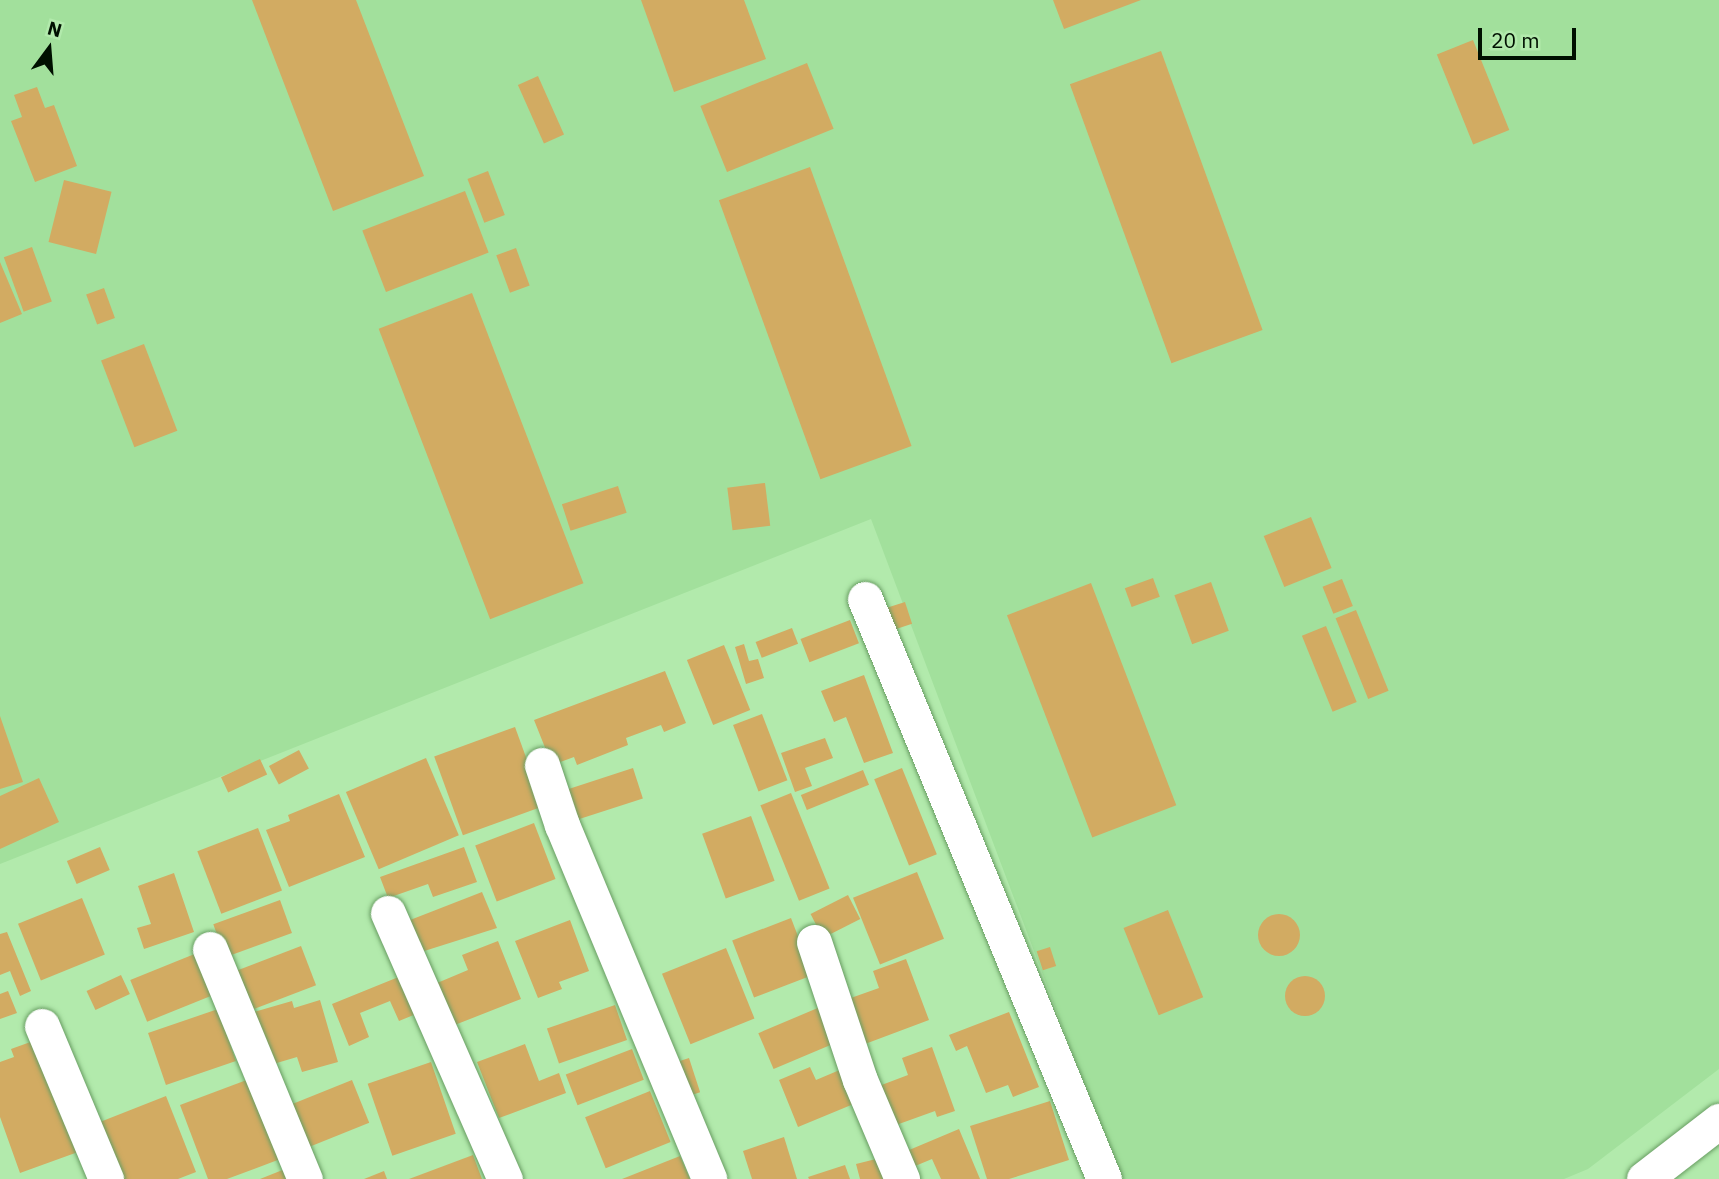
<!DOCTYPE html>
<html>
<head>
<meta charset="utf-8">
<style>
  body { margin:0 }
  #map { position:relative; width:1719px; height:1179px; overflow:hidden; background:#b2eaac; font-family:"IBM Plex Sans",sans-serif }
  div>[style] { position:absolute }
  .built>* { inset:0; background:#a2e09c }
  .building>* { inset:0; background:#d2ab62; transform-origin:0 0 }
  .round { border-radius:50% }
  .roads { filter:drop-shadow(0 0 2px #689d62) drop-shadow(0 0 2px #689d62) }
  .minor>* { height:35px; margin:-17.5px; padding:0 17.5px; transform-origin:17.5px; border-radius:17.5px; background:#fff }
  span { translate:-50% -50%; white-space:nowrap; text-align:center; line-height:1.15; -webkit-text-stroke:5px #b2eaac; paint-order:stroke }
  .north { position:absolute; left:14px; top:14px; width:70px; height:70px; -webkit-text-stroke:5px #b2eaac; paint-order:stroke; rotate:16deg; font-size:19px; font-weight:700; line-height:28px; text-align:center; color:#001000 }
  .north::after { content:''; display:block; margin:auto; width:24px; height:32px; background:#001000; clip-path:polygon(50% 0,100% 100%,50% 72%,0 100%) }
  .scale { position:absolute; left:1478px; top:28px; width:98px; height:32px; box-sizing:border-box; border:4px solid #001000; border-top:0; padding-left:9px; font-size:21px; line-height:24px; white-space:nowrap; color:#001000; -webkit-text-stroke:5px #b2eaac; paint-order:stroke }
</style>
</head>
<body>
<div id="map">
  <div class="built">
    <i style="clip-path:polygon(0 0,1719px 0,1719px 1069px,1588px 1169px,1564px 1179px,1120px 1179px,871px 519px,0 864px)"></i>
  </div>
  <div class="building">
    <i style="clip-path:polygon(252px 0,356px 0,424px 176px,333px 211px)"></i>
    <i style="clip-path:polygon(641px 0,744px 0,766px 59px,674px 92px)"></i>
    <i style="clip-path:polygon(1053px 0,1141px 0,1064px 29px)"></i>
    <i style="left:1473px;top:40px;width:97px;height:39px;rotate:68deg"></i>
    <i style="left:1161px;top:51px;width:297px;height:97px;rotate:70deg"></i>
    <i style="left:807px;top:63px;width:71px;height:115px;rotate:68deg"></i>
    <i style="left:538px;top:76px;width:64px;height:22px;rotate:66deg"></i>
    <i style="clip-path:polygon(37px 87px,45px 108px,54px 105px,77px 166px,35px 182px,11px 121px,22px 117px,14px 95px)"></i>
    <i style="left:810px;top:167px;width:297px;height:97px;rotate:70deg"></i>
    <i style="left:488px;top:171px;width:47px;height:22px;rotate:69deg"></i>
    <i style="left:64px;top:180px;width:49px;height:64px;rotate:14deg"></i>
    <i style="left:465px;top:191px;width:66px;height:110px;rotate:69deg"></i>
    <i style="left:32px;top:247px;width:58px;height:30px;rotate:70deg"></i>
    <i style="left:516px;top:248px;width:40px;height:21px;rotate:70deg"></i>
    <i style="clip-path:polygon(0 262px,22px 314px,0 323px)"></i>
    <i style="left:104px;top:288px;width:32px;height:19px;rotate:70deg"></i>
    <i style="left:472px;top:293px;width:311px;height:100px;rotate:69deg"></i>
    <i style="left:144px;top:344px;width:93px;height:46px;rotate:69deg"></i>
    <i style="left:765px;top:483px;width:43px;height:38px;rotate:83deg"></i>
    <i style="left:618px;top:486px;width:28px;height:59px;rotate:72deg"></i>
    <i style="left:1311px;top:517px;width:55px;height:51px;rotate:68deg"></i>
    <i style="left:1153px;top:578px;width:20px;height:30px;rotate:70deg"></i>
    <i style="left:1342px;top:579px;width:29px;height:21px;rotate:68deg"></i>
    <i style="left:1211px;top:582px;width:52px;height:39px;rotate:70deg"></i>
    <i style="left:1091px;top:583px;width:238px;height:90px;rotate:69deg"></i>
    <i style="left:905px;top:602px;width:23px;height:19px;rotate:72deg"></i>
    <i style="left:1356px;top:610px;width:87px;height:22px;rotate:68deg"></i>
    <i style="left:850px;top:620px;width:25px;height:53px;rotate:69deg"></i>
    <i style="left:1326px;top:626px;width:82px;height:26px;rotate:68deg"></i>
    <i style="left:792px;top:628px;width:17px;height:39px;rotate:69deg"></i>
    <i style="clip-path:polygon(744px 644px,749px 661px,758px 659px,764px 678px,746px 684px,735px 647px)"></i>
    <i style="left:724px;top:645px;width:70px;height:40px;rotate:68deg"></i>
    <i style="clip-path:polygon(665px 671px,686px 723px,664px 732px,661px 725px,626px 738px,628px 745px,577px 765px,574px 757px,552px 765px,534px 720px)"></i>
    <i style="clip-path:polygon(864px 675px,893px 753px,864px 763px,846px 717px,834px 722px,821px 691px)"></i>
    <i style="left:762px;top:714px;width:71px;height:31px;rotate:69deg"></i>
    <i style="clip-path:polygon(0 716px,23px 782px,0 789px)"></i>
    <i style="left:515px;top:727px;width:84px;height:86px;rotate:70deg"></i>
    <i style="clip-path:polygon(825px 738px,833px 758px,805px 768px,812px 786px,795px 792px,781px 753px)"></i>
    <i style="left:299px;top:750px;width:21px;height:34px;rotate:62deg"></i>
    <i style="left:426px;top:758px;width:84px;height:87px;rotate:67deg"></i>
    <i style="left:260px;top:759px;width:17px;height:43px;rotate:65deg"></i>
    <i style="left:633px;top:768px;width:32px;height:70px;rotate:72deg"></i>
    <i style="left:902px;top:768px;width:93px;height:30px;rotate:68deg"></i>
    <i style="left:863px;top:770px;width:16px;height:67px;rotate:68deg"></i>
    <i style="clip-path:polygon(39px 778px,59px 822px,0 849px,0 796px)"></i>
    <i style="left:791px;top:793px;width:103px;height:33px;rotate:68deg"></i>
    <i style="clip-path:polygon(339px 794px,365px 857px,289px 887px,266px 830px,290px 821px,288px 815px)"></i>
    <i style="left:751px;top:816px;width:69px;height:52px;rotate:70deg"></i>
    <i style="left:534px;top:823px;width:60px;height:63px;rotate:69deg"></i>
    <i style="left:258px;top:828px;width:67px;height:65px;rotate:69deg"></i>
    <i style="left:100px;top:847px;width:25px;height:36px;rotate:67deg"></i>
    <i style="clip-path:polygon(464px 847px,477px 882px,433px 897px,428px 884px,388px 898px,380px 877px)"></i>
    <i style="left:917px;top:872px;width:72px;height:69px;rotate:68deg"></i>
    <i style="clip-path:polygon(174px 873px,194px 932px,144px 949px,137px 928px,151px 924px,138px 886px)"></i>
    <i style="clip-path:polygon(482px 892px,497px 928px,418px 953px,405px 922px)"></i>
    <i style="left:848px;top:895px;width:27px;height:42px;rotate:63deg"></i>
    <i style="left:82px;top:898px;width:61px;height:69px;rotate:68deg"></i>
    <i style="left:280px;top:900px;width:35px;height:71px;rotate:70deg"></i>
    <i style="left:1168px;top:910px;width:94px;height:48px;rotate:68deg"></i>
    <i class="round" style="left:1258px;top:914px;width:42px;height:42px"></i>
    <i style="left:791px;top:918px;width:61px;height:63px;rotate:69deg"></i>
    <i style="clip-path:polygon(570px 920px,589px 971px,559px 982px,562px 989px,538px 998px,515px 941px)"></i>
    <i style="clip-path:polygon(7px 932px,31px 991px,20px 996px,10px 971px,0 975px,0 934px)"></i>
    <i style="clip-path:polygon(498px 941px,521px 999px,447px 1028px,430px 986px,468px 970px,462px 955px)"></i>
    <i style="left:301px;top:946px;width:42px;height:74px;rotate:69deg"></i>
    <i style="left:1050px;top:947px;width:20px;height:14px;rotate:72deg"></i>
    <i style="left:726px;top:948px;width:76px;height:69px;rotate:68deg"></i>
    <i style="left:197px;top:953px;width:45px;height:72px;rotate:68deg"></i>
    <i style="clip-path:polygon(906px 959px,929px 1020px,865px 1044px,848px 999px,879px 988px,873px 971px)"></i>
    <i style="left:121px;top:975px;width:21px;height:38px;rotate:65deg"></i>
    <i class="round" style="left:1285px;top:976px;width:40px;height:40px"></i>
    <i style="clip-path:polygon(401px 976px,416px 1014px,399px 1021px,390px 1001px,360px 1013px,369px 1037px,349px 1046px,332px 1004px)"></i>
    <i style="clip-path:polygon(8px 991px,17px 1013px,0 1019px,0 994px)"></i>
    <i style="clip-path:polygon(320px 1000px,338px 1062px,302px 1072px,297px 1057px,270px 1065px,254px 1012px,292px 1001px,294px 1008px)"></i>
    <i style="left:615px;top:1005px;width:37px;height:72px;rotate:71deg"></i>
    <i style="left:820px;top:1007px;width:39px;height:67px;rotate:67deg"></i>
    <i style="left:218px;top:1009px;width:55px;height:74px;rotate:71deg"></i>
    <i style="clip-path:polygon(1009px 1012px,1039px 1087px,1013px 1097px,1008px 1085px,986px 1093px,967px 1046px,956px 1051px,949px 1035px)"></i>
    <i style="clip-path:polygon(36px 1040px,78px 1152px,20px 1173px,0 1117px,0 1062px,14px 1057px,11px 1049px)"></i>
    <i style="clip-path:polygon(525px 1044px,539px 1081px,559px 1073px,566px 1093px,499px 1118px,477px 1062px)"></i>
    <i style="clip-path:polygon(932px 1047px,955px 1111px,937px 1117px,935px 1111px,885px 1129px,871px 1089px,908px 1075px,902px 1058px)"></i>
    <i style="left:632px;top:1049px;width:33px;height:71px;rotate:69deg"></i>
    <i style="left:689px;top:1058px;width:36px;height:16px;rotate:72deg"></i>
    <i style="left:431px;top:1062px;width:76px;height:67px;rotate:71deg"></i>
    <i style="clip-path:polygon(810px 1067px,816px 1080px,842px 1069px,856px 1103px,798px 1127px,779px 1080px)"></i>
    <i style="clip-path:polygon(252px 1078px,283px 1158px,227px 1179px,208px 1179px,180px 1105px)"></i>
    <i style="left:352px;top:1080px;width:46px;height:67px;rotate:68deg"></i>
    <i style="left:650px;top:1091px;width:55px;height:70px;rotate:68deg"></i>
    <i style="clip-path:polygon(166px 1096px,196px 1172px,178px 1179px,123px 1179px,100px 1122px)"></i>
    <i style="clip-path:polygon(1050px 1101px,1069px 1160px,1009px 1179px,987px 1179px,970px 1126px)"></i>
    <i style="clip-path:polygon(959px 1129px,980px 1179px,941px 1179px,932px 1159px,908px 1169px,902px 1153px)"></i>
    <i style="clip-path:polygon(784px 1137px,797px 1179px,752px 1179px,743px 1151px)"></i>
    <i style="clip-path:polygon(473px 1155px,482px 1179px,409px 1179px)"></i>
    <i style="clip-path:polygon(680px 1156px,690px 1179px,622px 1179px)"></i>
    <i style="clip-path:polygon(884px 1157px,890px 1179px,860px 1179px,856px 1164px)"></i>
    <i style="clip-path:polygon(845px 1165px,850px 1179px,809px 1179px,808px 1177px)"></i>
    <i style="clip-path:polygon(285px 1169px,289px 1179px,260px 1179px)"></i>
    <i style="clip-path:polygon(384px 1171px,387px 1179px,364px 1179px)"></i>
  </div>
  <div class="roads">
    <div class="minor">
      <i style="left:865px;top:599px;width:627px;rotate:67.6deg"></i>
      <i style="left:542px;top:765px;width:63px;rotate:71.6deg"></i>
      <i style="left:562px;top:825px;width:383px;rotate:67.4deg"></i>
      <i style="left:388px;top:913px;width:291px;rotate:66.3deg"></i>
      <i style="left:814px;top:942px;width:145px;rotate:71.6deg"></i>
      <i style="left:860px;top:1080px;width:108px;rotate:67deg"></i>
      <i style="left:210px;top:949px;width:249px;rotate:67.6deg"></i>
      <i style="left:42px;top:1026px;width:166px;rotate:67.3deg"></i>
      <i style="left:1644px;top:1179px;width:95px;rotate:-37.7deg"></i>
    </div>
  </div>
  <div class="north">N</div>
  <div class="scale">20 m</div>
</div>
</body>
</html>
